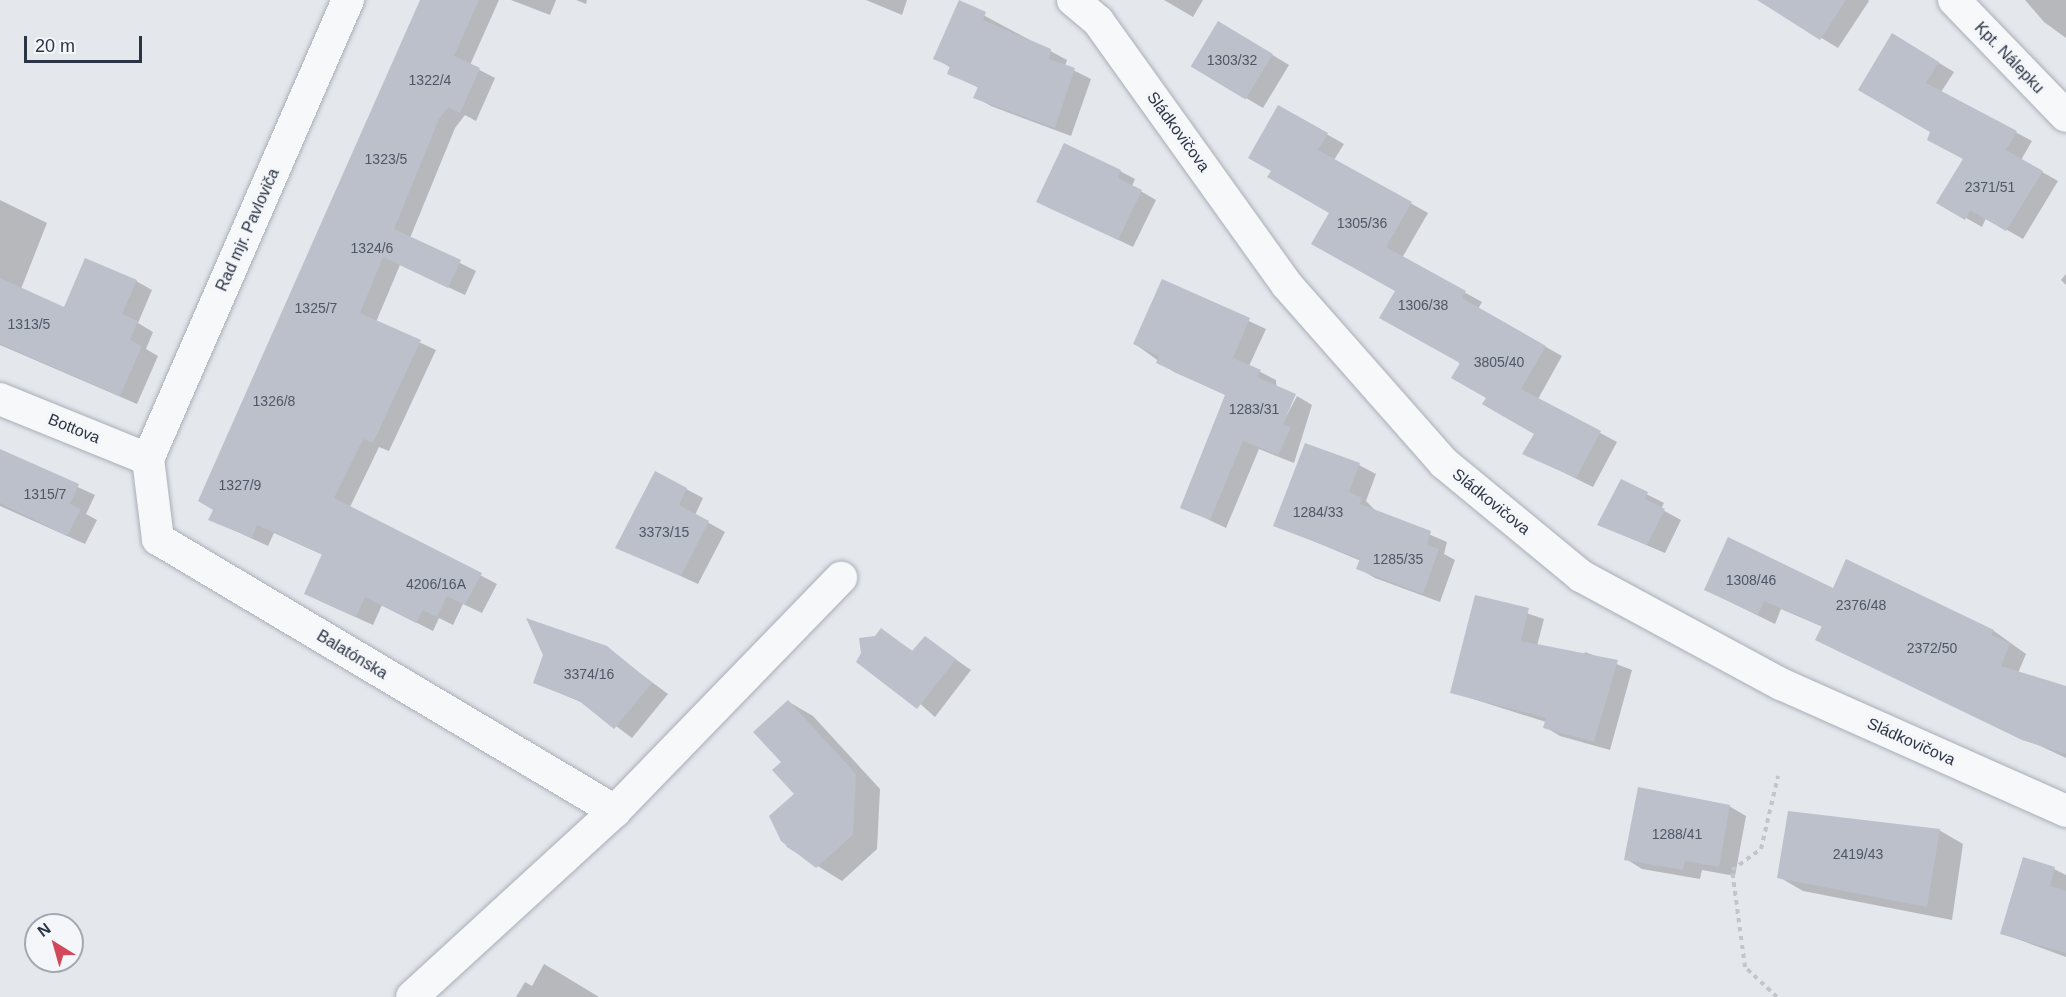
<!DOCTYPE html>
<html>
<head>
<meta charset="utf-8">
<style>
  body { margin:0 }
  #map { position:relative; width:2066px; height:997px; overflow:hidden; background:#e4e7ec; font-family:Helvetica,sans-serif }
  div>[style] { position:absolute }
  .shadow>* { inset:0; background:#0003 }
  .building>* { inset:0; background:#bbc0ca; transform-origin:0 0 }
  .path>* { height:4px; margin-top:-2px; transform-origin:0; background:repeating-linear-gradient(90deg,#c2c5cb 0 4.5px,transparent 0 9px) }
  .roads { filter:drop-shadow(0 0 2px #a9aeb7) drop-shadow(0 0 2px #a9aeb7) }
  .street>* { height:32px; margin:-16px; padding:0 16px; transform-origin:16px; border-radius:16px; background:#f7f8fa }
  span { translate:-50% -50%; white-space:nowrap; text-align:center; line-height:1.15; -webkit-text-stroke:6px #f4f6f9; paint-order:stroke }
  .number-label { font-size:14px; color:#4f5766 }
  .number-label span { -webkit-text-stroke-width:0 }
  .street-label { font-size:16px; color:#2b3445 }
  .north { position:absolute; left:24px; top:913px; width:60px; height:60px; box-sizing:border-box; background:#f4f6f9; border:2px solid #a4a8b1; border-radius:50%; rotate:323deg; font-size:16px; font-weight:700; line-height:24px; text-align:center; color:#2b3445 }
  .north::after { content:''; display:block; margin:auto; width:21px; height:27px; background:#d1495b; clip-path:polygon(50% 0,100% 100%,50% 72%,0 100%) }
  .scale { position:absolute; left:24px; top:36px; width:118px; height:27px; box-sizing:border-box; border:3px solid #2b3445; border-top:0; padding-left:8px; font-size:18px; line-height:21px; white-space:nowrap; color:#2b3445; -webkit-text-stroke:4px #f4f6f9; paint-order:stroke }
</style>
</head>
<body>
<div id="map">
  <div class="shadow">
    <i style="clip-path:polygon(421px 0,499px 0,470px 65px,495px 78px,476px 121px,465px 115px,455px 128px,410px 238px,476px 271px,465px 295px,400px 265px,376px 322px,436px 350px,389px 451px,379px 447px,350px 507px,497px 584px,482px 613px,463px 604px,453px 625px,439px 618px,433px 631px,382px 605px,373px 625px,322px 602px,306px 593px,323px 555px,274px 533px,268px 546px,210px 519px)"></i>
    <i style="clip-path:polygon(511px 0,556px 0,550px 15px)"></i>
    <i style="clip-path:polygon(576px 0,587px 0,586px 4px)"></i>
    <i style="clip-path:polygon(866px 0,907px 0,902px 15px)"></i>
    <i style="clip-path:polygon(1164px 0,1203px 0,1193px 17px)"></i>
    <i style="clip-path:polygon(1775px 0,1868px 0,1869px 1px,1838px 48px,1772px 8px)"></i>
    <i style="clip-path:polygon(2025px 0,2066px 0,2066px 38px,2044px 22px)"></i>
    <i style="clip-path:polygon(959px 2px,1067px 60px,1065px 66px,1091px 79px,1071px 136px,991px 106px,975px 97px,979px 88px,949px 73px,951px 68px,935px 58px)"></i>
    <i style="clip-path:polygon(1235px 32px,1289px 65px,1263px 108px,1192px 66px)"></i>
    <i style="clip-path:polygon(1908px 44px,1954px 72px,1941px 92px,2032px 141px,2021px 160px,2058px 181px,2023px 239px,1986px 218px,1982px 227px,1938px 202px,1964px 159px,1932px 132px)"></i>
    <i style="clip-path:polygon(1279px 107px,1344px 144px,1334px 160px,1428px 213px,1402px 258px,1482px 302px,1478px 309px,1562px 356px,1538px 399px,1617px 442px,1593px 487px,1524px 453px,1536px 433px,1488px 397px,1331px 212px,1272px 170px)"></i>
    <i style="clip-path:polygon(1120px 171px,1135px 179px,1132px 186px,1156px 200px,1133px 247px,1038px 201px)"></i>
    <i style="clip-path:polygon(0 200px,47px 223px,21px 289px,64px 309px,136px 281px,152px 290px,138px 323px,153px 332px,146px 349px,158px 356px,137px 404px,0 345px)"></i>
    <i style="clip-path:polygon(2066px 274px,2066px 285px,2061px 280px)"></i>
    <i style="clip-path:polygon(1163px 281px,1266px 329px,1249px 366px,1276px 380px,1279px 430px,1297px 396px,1312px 405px,1294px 463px,1259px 449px,1226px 528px,1182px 507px,1226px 395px,1174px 372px,1135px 344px)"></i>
    <i style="clip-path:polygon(0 451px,95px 495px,86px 514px,97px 520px,85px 544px,0 506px)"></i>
    <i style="clip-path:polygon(1359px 465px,1376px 474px,1366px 501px,1377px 512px,1447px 542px,1444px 554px,1455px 560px,1440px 602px,1375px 578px,1358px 568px,1361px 561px,1275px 525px)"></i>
    <i style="clip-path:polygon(1621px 481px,1664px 503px,1661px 509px,1681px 520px,1665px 553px,1599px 525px)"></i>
    <i style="clip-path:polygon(686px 489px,703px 498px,695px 515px,725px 532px,698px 584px,617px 547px)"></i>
    <i style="clip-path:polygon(1847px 561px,1994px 631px,2026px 654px,2018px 673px,2066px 688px,2066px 758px,1834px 649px,1823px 627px,1781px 609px,1775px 624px,1706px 590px,1834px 590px)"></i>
    <i style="clip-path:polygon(1477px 596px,1544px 619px,1537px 646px,1583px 657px,1585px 652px,1632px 670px,1610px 750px,1560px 736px,1545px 727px,1546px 722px,1451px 692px)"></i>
    <i style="clip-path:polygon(881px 630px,914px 652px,925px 638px,971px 670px,935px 717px,863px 653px)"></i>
    <i style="clip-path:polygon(606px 648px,668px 694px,632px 738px,588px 705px,535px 683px)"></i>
    <i style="clip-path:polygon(789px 702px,813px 716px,880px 789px,877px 849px,842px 881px,787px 847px,771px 816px,796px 794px,783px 762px)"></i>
    <i style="clip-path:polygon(1729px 806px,1746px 816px,1735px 876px,1702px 870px,1700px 879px,1642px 869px,1626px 859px)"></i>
    <i style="clip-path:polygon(1939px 830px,1963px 844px,1952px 920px,1803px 891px,1779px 877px)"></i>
    <i style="clip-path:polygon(2054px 869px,2066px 875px,2066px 957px,2001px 933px)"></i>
    <i style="clip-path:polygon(544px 964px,561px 974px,599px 997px,516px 997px,525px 982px,532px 986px)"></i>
  </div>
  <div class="building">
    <i style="clip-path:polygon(420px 0,479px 0,454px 56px,480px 68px,460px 113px,448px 107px,439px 119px,394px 229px,461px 260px,448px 288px,383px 257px,360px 313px,421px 340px,373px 443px,363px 439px,334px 498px,482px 573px,465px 605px,447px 596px,437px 617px,423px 610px,416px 623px,365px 597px,356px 617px,304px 594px,322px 554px,257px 525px,252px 538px,208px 520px,213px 510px,198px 501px)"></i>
    <i style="clip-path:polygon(959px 0,986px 12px,983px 20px,1051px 49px,1049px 59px,1075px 68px,1055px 128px,973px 98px,978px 87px,947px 74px,950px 66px,933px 59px)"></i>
    <i style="clip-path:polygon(1757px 0,1846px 0,1820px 40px)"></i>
    <i style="left:1218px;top:21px;width:64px;height:53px;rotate:31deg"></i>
    <i style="clip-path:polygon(1892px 33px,1939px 62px,1926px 83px,2017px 131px,2006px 150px,2043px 171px,2006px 231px,1970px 210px,1965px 220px,1936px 203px,1963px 159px,1927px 140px,1930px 132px,1858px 90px)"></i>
    <i style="clip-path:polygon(1278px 105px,1328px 133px,1318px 150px,1412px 202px,1386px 247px,1466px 291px,1462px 298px,1546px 346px,1521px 389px,1601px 431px,1576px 478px,1522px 454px,1534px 434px,1482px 404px,1486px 398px,1451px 378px,1460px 363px,1379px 318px,1395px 291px,1311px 244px,1329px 213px,1267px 177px,1271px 171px,1248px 158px)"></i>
    <i style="clip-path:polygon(1064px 143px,1121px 170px,1118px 178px,1142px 190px,1118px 240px,1036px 202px)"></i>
    <i style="clip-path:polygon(85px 258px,137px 280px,122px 314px,138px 321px,130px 340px,142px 346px,120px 396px,0 344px,0 278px,64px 307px)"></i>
    <i style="clip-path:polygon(1162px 279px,1250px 318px,1233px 358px,1261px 370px,1257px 377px,1296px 394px,1283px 424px,1291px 427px,1278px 455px,1243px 441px,1210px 520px,1180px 508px,1225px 395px,1156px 363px,1159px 356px,1133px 344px)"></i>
    <i style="clip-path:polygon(1305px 443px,1360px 463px,1349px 492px,1362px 498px,1360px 504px,1431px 531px,1427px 545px,1439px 549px,1423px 594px,1356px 569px,1360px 559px,1273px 526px)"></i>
    <i style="clip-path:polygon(0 449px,79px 484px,70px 504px,81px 509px,67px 536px,0 503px)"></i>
    <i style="clip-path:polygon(655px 471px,687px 488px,679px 505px,709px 521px,681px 576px,615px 548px)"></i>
    <i style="clip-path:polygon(1621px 479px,1648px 492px,1645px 499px,1665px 509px,1647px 545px,1597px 525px)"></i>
    <i style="clip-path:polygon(1728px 537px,1833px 588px,1846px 559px,1994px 630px,1991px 635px,2010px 643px,2001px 666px,2066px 686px,2066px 754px,2022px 740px,1815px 640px,1822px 626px,1764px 601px,1758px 615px,1704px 590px)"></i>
    <i style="clip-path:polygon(1475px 595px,1529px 608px,1521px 641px,1618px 660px,1594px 742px,1543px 728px,1546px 718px,1450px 693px)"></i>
    <i style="clip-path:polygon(526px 618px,607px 646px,652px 683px,614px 729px,578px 700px,533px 683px,543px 655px)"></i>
    <i style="clip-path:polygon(881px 628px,912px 651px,925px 636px,956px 659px,917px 709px,856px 662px,861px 653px,859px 638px,875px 636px)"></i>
    <i style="clip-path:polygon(788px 700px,856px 774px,853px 835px,816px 868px,781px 841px,769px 816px,794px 794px,772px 770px,781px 762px,753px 732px)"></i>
    <i style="clip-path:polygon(1638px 787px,1730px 805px,1719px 867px,1685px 861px,1683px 870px,1624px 860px)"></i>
    <i style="clip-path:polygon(1788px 811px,1940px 829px,1927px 907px,1777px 878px)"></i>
    <i style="clip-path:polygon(2023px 857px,2055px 867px,2050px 886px,2066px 891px,2066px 953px,2000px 934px)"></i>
  </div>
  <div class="path">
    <i style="left:1777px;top:997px;width:44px;rotate:-136.8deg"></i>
    <i style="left:1745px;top:967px;width:98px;rotate:-97.6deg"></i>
    <i style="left:1732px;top:870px;width:36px;rotate:-36deg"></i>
    <i style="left:1761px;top:849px;width:75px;rotate:-76.9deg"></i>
  </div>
  <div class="roads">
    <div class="street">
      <i style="left:1073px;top:0;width:33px;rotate:40deg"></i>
      <i style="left:1098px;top:21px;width:325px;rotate:54.4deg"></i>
      <i style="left:1287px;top:285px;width:237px;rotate:48.6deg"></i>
      <i style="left:1444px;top:463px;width:178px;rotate:39.5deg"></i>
      <i style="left:1581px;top:576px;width:227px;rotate:28.4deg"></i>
      <i style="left:1781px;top:684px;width:312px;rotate:24deg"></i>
      <i style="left:1954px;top:0;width:161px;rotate:46deg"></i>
      <i style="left:0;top:399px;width:160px;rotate:22.1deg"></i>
      <i style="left:148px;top:459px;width:81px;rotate:82.9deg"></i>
      <i style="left:158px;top:539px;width:532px;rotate:30.76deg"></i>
      <i style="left:148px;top:459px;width:501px;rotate:-66.46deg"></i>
      <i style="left:412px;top:997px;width:275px;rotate:-42.5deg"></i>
      <i style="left:615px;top:811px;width:325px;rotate:-45.9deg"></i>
    </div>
  </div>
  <div class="number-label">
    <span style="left:1232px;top:60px">1303/32</span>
    <span style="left:430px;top:80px">1322/4</span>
    <span style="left:386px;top:159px">1323/5</span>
    <span style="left:1990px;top:187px">2371/51</span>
    <span style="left:1362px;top:223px">1305/36</span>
    <span style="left:372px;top:248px">1324/6</span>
    <span style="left:1423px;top:305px">1306/38</span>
    <span style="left:316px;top:308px">1325/7</span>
    <span style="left:29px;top:324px">1313/5</span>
    <span style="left:1499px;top:362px">3805/40</span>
    <span style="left:274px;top:401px">1326/8</span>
    <span style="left:1254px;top:409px">1283/31</span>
    <span style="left:240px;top:485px">1327/9</span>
    <span style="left:45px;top:494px">1315/7</span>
    <span style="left:1318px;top:512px">1284/33</span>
    <span style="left:664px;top:532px">3373/15</span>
    <span style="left:1398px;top:559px">1285/35</span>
    <span style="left:1751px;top:580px">1308/46</span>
    <span style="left:436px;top:584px">4206/16A</span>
    <span style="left:1861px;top:605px">2376/48</span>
    <span style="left:1932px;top:648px">2372/50</span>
    <span style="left:589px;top:674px">3374/16</span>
    <span style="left:1677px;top:834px">1288/41</span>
    <span style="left:1858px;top:854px">2419/43</span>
  </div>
  <div class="street-label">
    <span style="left:2009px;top:58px;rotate:46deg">Kpt. Nálepku</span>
    <span style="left:1178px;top:132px;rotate:54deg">Sládkovičova</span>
    <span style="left:248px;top:230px;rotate:-66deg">Rad mjr. Pavloviča</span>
    <span style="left:74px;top:429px;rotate:22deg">Bottova</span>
    <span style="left:1491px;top:502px;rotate:39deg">Sládkovičova</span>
    <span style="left:352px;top:655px;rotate:31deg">Balatónska</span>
    <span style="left:1911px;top:742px;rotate:24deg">Sládkovičova</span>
  </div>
  <div class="north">N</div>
  <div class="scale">20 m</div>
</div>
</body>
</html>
